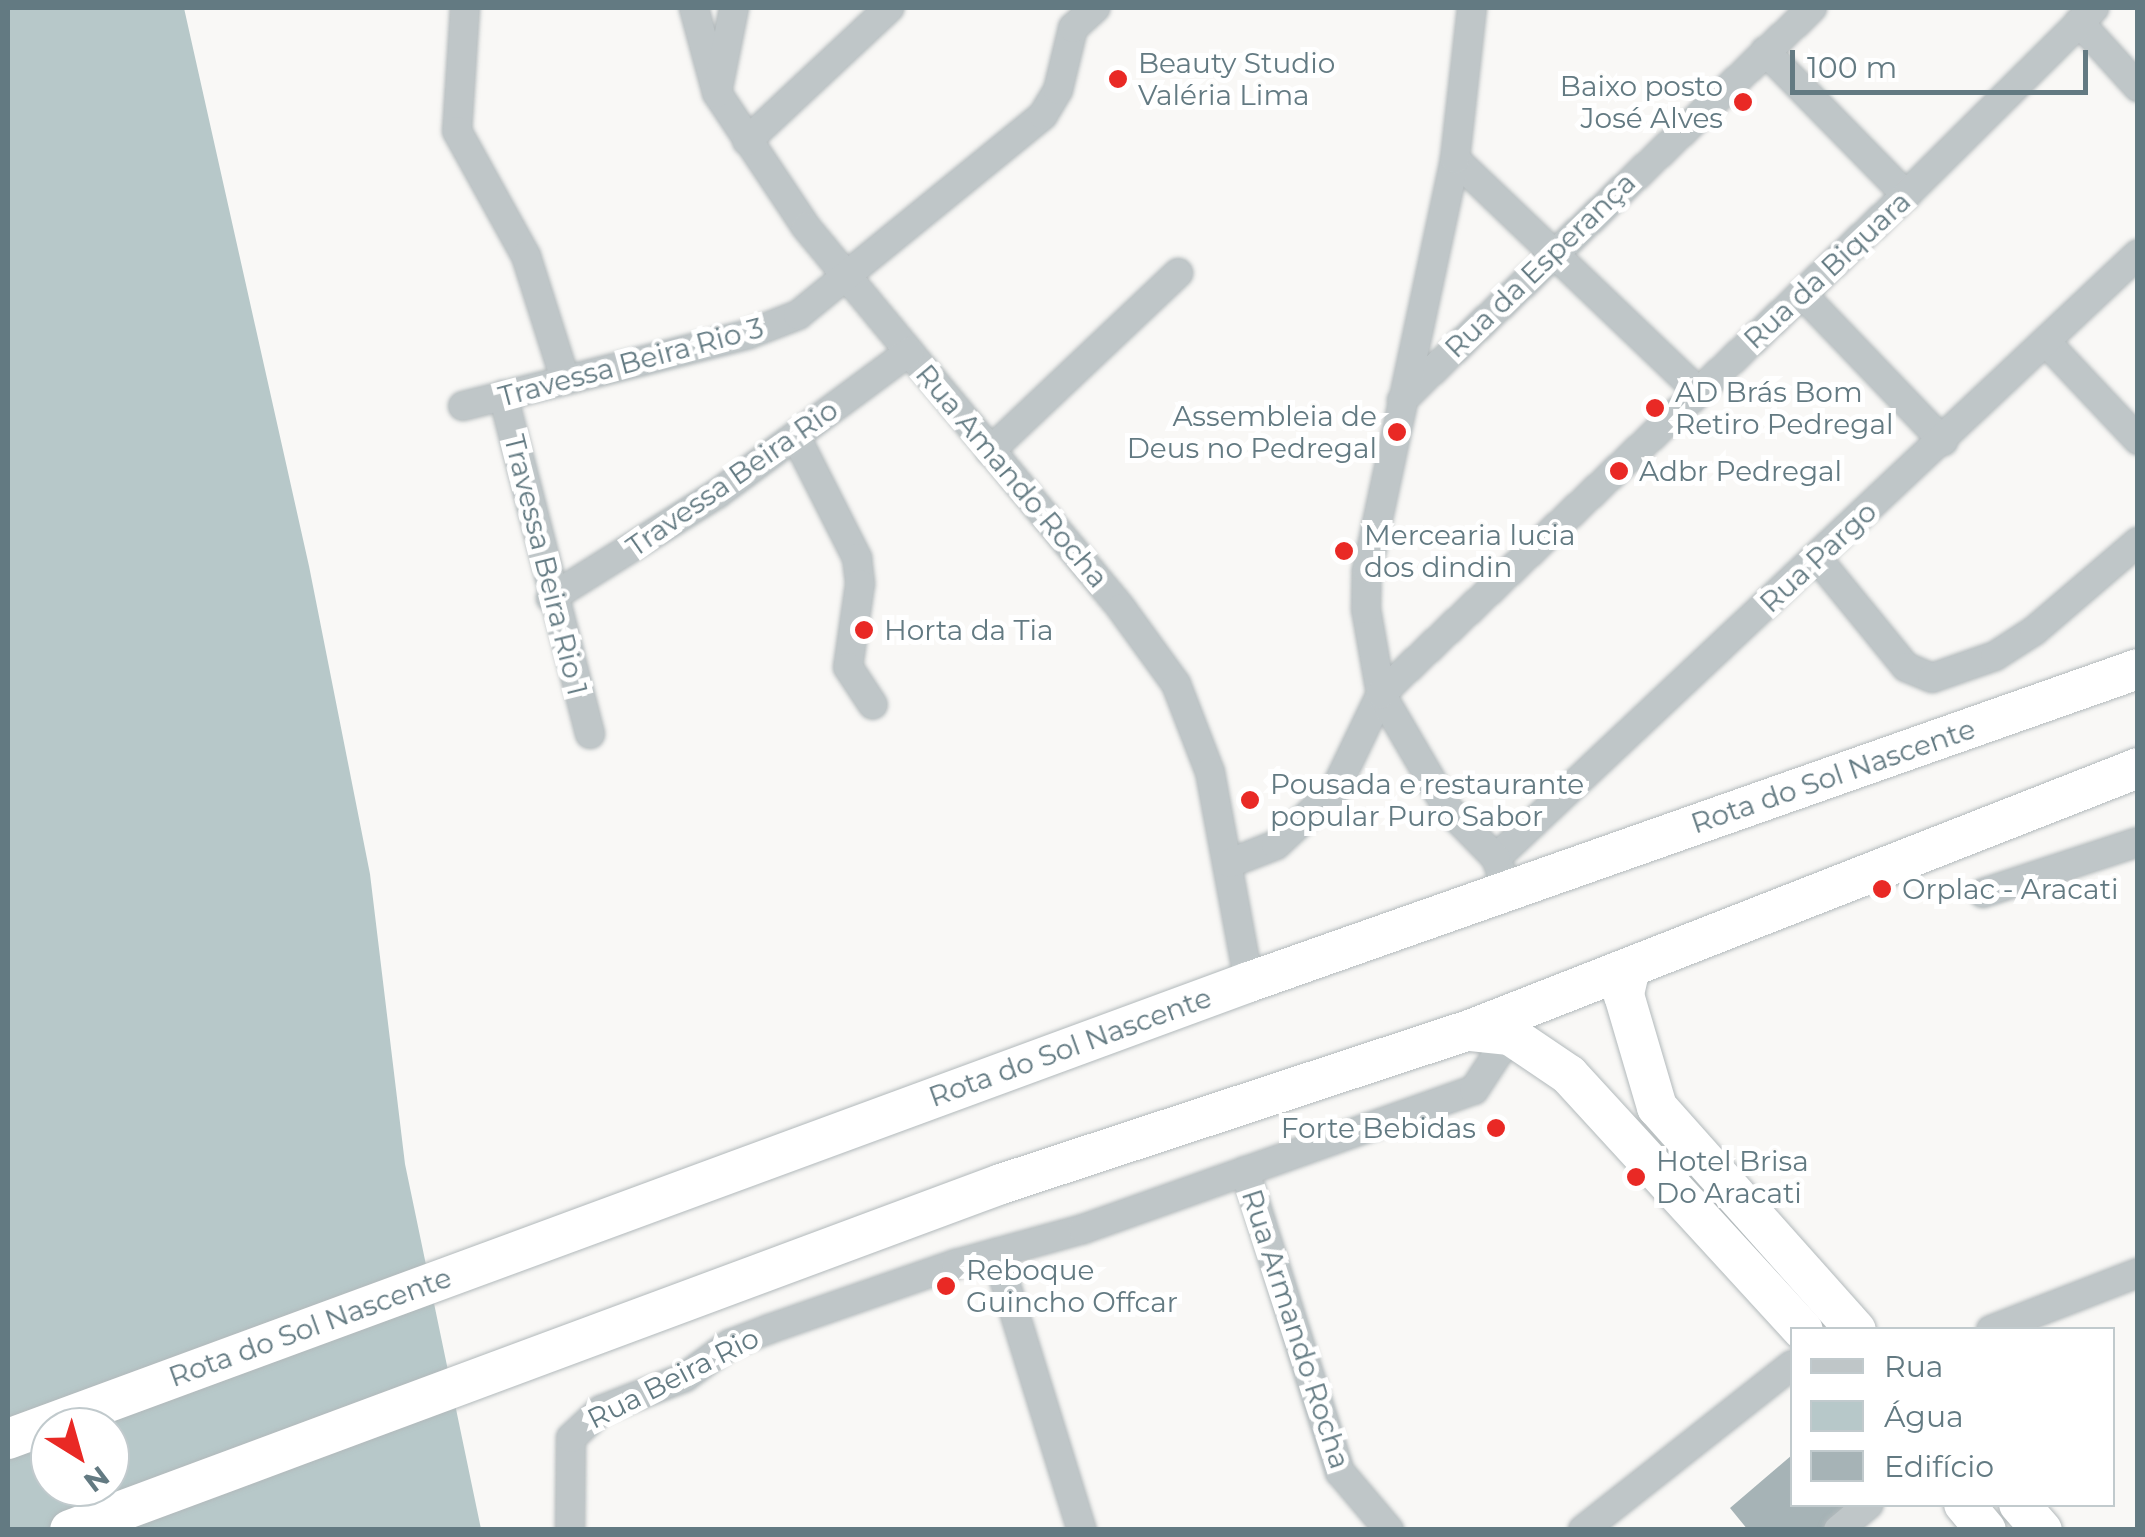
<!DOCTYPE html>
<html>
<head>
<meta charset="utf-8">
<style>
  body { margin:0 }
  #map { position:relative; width:2145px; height:1537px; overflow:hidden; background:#f9f8f6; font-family:Montserrat,sans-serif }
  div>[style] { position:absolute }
  .water>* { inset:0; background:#b7c8c9 }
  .building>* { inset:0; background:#a6b3b6 }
  .roads { filter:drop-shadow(0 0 2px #b2b9bb) drop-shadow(0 0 2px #b2b9bb) }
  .minor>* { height:28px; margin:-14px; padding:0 14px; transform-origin:14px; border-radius:14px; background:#bfc6c8 }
  .highway>* { height:40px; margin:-20px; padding:0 20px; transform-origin:20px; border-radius:20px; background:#fff }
  .dots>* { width:28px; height:28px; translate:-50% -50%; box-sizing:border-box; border:5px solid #fff; border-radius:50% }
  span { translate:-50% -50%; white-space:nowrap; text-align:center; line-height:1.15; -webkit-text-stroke:10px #fff; paint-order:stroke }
  .poi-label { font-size:28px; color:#637a82 }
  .left { translate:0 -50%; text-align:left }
  .right { translate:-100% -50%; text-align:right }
  .street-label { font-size:28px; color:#637a82 }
  .frame { position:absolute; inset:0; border:10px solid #637a82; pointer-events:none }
  .legend { position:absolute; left:1790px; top:1327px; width:325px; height:180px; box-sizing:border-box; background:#fff; border:2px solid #c1cacd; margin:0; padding:12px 18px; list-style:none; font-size:30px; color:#637a82 }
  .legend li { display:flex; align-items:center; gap:20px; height:50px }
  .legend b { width:50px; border:2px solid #c1cacd }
  .north { position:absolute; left:30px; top:1407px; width:100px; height:100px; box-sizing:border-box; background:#fff; border:2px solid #c1cacd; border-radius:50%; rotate:143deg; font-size:28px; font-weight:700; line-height:40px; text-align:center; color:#637a82 }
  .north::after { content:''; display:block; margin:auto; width:35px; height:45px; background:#e92925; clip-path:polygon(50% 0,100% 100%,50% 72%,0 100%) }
  .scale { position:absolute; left:1790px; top:50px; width:298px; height:45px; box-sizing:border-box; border:5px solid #637a82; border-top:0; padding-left:12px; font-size:30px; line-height:35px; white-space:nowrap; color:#637a82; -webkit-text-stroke:8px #fff; paint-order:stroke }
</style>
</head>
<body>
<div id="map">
  <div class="water">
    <i style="clip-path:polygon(evenodd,8px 8px,184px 8px,309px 566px,370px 874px,405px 1164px,481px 1529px,8px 1530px,8px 8px,50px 1427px,110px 1427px,110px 1487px,50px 1487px,50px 1427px)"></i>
  </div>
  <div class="building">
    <i style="clip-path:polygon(1792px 1455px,1792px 1504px,1859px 1504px,1829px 1530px,1748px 1530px,1730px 1508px)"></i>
  </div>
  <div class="roads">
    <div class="minor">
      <i style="left:465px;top:8px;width:123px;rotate:93.7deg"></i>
      <i style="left:457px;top:131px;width:143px;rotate:61.1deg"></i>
      <i style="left:526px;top:256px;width:126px;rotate:72.4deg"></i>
      <i style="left:694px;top:8px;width:88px;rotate:74.9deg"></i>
      <i style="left:717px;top:93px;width:161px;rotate:56.4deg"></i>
      <i style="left:806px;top:227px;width:494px;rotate:50.4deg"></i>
      <i style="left:1121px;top:608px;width:94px;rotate:54.1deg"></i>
      <i style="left:1176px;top:684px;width:94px;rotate:68.9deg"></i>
      <i style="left:1210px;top:772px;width:214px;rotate:79.5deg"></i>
      <i style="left:2079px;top:22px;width:88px;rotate:47.8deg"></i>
      <i style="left:1765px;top:51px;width:202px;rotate:45.6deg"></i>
      <i style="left:717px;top:93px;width:87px;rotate:-78.7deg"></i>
      <i style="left:747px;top:141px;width:195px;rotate:-43.1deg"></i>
      <i style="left:1455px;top:159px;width:336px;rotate:43.7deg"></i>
      <i style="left:1802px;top:294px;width:204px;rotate:46.2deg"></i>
      <i style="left:2048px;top:344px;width:132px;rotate:46.8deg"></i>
      <i style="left:503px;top:395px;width:350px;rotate:75.6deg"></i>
      <i style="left:1402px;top:400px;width:567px;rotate:-43.71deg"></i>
      <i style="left:463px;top:406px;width:295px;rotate:-14.1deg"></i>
      <i style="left:749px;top:334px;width:53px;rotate:-21.2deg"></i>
      <i style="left:798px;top:315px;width:316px;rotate:-39.2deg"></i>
      <i style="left:1043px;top:115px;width:29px;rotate:-59deg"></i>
      <i style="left:1058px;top:90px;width:64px;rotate:-76.4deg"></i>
      <i style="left:1073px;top:28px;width:30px;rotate:-42deg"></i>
      <i style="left:796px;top:437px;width:136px;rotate:63.2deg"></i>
      <i style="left:857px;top:558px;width:26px;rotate:83deg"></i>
      <i style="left:860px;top:584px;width:84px;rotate:98.2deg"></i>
      <i style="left:848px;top:667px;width:45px;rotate:56.7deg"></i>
      <i style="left:990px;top:451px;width:259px;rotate:-43.4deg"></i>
      <i style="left:1817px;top:558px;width:141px;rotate:50.8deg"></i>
      <i style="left:1906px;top:667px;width:28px;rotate:23deg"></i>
      <i style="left:1932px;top:678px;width:67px;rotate:-19.2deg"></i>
      <i style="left:1995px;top:656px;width:46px;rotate:-32.7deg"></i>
      <i style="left:2034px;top:631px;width:137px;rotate:-40.6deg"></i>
      <i style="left:551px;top:598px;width:196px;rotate:-32.1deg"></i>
      <i style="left:717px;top:494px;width:239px;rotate:-36.5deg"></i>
      <i style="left:1496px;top:858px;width:881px;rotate:-43.25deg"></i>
      <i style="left:1230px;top:863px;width:49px;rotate:-21.4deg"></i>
      <i style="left:1276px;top:845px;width:81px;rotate:-43deg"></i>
      <i style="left:1335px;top:790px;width:106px;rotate:-64.4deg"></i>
      <i style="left:1381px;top:694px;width:86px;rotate:-100deg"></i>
      <i style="left:1366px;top:609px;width:39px;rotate:-89deg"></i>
      <i style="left:1367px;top:570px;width:420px;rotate:-77.9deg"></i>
      <i style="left:1455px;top:159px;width:152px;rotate:-83.6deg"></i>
      <i style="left:1508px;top:891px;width:35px;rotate:-110deg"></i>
      <i style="left:1496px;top:858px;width:69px;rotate:-134.4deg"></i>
      <i style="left:1448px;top:809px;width:133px;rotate:-120.2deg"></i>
      <i style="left:1381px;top:694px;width:724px;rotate:-43.55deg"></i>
      <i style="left:1906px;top:195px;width:265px;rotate:-44.8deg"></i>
      <i style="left:1983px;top:893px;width:163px;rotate:-18.2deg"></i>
      <i style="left:1245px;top:1171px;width:316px;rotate:72.5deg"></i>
      <i style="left:1340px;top:1472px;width:76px;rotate:49.8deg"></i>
      <i style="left:996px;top:1253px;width:290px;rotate:72.8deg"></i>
      <i style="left:1991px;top:1330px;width:158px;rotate:-21.2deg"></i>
      <i style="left:570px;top:1530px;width:92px;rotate:-89.4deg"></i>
      <i style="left:571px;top:1438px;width:41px;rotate:-43deg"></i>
      <i style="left:601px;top:1410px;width:90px;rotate:-21.4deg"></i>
      <i style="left:685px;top:1377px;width:56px;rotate:-36.3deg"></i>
      <i style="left:730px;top:1344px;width:42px;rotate:-21deg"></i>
      <i style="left:769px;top:1329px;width:198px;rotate:-19.2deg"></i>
      <i style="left:956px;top:1264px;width:132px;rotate:-15.4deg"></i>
      <i style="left:1083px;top:1229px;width:415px;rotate:-19.6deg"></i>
      <i style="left:1474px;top:1090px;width:66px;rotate:-56.8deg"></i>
      <i style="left:1583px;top:1530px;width:266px;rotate:-38.3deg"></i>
      <i style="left:1838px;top:1530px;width:40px;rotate:-40deg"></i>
    </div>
    <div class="highway">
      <i style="left:1630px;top:968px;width:28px;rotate:103deg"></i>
      <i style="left:1624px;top:995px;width:117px;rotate:73.6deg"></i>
      <i style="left:1657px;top:1107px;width:299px;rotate:48.3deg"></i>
      <i style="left:1471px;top:1031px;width:39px;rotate:6deg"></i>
      <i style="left:1510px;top:1035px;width:71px;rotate:34.1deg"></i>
      <i style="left:1569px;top:1075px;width:346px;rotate:47.5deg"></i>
      <i style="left:8px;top:1439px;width:1322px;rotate:-20.22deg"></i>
      <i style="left:1249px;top:982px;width:942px;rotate:-19.4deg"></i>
      <i style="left:1964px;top:1504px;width:34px;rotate:50deg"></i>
      <i style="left:2019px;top:1504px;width:35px;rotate:49deg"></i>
      <i style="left:70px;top:1530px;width:993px;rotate:-20.39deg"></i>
      <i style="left:1001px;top:1184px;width:490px;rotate:-18.2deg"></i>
      <i style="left:1467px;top:1031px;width:721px;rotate:-21.4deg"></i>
    </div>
  </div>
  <div class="dots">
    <i style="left:1118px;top:79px;background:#e92925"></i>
    <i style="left:1743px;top:102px;background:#e92925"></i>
    <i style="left:1655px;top:408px;background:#e92925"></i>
    <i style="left:1397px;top:432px;background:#e92925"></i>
    <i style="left:1619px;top:471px;background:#e92925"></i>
    <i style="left:1344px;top:551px;background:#e92925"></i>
    <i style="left:864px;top:630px;background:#e92925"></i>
    <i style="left:1250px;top:800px;background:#e92925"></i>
    <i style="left:1882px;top:889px;background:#e92925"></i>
    <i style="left:1496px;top:1128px;background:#e92925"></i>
    <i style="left:1636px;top:1177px;background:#e92925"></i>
    <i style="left:946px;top:1286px;background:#e92925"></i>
  </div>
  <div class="poi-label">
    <span class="left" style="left:1138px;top:79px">Beauty Studio<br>Valéria Lima</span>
    <span class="right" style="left:1723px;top:102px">Baixo posto<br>José Alves</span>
    <span class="left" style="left:1675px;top:408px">AD Brás Bom<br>Retiro Pedregal</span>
    <span class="right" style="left:1377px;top:432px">Assembleia de<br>Deus no Pedregal</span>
    <span class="left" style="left:1639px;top:471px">Adbr Pedregal</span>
    <span class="left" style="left:1364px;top:551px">Mercearia lucia<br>dos dindin</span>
    <span class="left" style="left:884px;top:630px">Horta da Tia</span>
    <span class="left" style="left:1270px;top:800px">Pousada e restaurante<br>popular Puro Sabor</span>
    <span class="left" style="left:1902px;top:889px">Orplac - Aracati</span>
    <span class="right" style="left:1476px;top:1128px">Forte Bebidas</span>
    <span class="left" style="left:1656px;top:1177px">Hotel Brisa<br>Do Aracati</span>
    <span class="left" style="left:966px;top:1286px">Reboque<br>Guincho Offcar</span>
  </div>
  <div class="street-label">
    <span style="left:1540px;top:265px;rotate:-44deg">Rua da Esperança</span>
    <span style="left:1827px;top:270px;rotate:-43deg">Rua da Biquara</span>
    <span style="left:631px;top:362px;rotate:-15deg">Travessa Beira Rio 3</span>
    <span style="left:1012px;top:476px;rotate:50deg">Rua Amando Rocha</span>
    <span style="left:732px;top:478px;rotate:-35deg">Travessa Beira Rio</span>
    <span style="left:1818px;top:557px;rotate:-43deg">Rua Pargo</span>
    <span style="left:546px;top:565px;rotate:76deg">Travessa Beira Rio 1</span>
    <span style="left:1833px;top:776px;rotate:-19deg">Rota do Sol Nascente</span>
    <span style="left:1070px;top:1047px;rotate:-20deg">Rota do Sol Nascente</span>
    <span style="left:310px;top:1327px;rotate:-20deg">Rota do Sol Nascente</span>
    <span style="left:1296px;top:1329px;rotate:72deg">Rua Armando Rocha</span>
    <span style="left:673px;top:1378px;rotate:-27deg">Rua Beira Rio</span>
  </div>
  <div class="frame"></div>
  <ul class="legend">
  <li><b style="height:12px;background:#bfc6c8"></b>Rua</li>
  <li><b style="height:28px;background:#b7c8c9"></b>Água</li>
  <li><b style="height:28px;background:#a6b3b6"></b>Edifício</li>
  </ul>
  <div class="north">N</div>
  <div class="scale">100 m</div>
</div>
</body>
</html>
